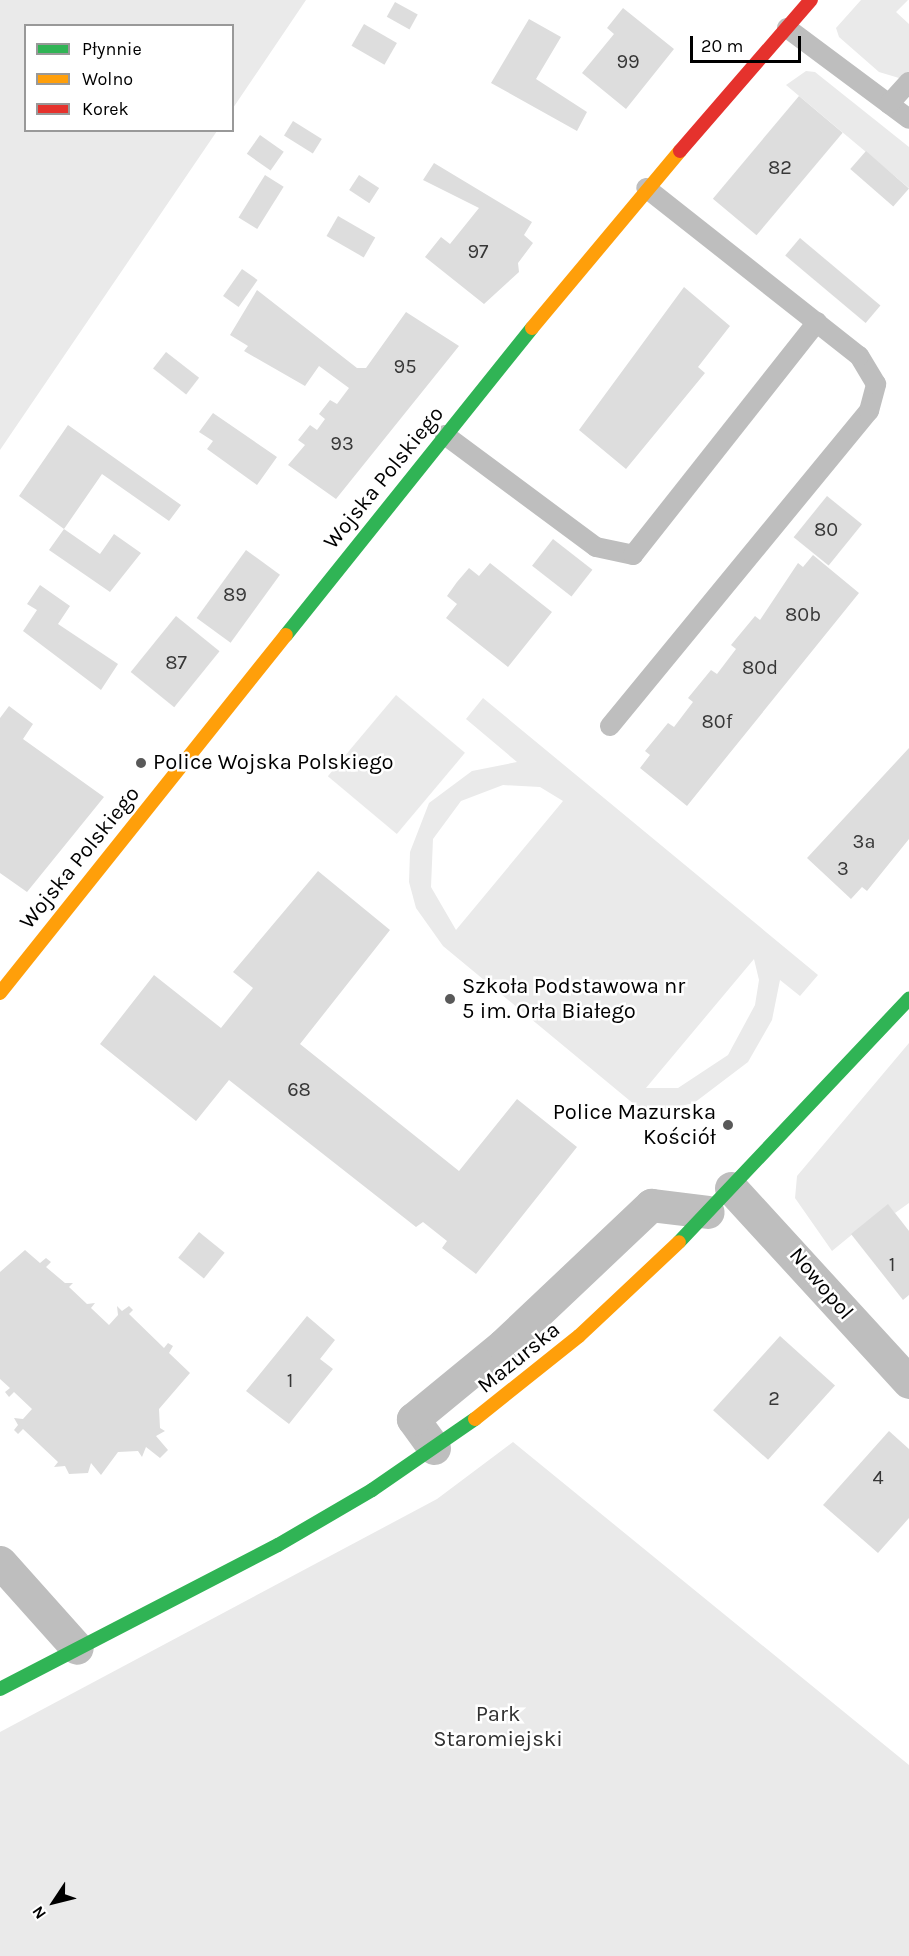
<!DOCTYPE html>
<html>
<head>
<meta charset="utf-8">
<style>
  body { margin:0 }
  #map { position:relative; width:909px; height:1956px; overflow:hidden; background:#fff; font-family:Karla,sans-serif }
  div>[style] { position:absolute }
  .green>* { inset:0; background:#eaeaea; transform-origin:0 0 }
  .building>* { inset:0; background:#ddd; transform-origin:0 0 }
  .lane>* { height:20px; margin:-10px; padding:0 10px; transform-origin:10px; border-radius:10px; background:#bebebe }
  .street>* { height:33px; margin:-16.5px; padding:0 16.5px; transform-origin:16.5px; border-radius:16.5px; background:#bebebe }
  .fast>* { height:14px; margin:-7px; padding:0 7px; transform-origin:7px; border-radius:7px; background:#30b455 }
  .slow>* { height:14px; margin:-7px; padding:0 7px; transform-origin:7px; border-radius:7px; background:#ff9f0a }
  .jam>* { height:14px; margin:-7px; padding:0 7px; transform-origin:7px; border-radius:7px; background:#e5322d }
  .dots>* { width:16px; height:16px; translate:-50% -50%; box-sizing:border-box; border:3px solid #fff; border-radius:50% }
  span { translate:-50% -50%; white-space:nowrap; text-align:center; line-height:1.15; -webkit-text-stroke:5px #fff; paint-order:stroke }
  .number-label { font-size:20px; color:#373737 }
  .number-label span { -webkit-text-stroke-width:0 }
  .street-label { font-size:22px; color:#000 }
  .poi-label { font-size:22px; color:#000 }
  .left { translate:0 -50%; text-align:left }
  .right { translate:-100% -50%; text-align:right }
  .park-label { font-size:22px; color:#303030 }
  .legend { position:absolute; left:24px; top:24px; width:210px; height:108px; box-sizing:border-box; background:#fff; border:2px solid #999; margin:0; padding:8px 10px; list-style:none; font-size:18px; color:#000 }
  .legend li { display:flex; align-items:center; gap:12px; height:30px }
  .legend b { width:30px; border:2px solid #999 }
  .north { position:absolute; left:24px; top:1872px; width:60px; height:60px; -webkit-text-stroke:4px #fff; paint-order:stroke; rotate:235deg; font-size:16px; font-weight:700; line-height:24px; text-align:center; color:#000 }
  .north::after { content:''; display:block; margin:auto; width:21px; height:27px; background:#000; clip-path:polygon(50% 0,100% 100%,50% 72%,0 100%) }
  .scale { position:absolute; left:690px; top:36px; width:111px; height:27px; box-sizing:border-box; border:3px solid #000; border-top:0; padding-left:8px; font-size:18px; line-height:21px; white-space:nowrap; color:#000; -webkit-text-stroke:4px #fff; paint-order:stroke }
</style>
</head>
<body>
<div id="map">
  <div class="green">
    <i style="clip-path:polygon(0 0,306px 0,233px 108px,232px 26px,26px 26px,26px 130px,217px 131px,0 450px)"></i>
    <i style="clip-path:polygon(861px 0,908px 0,896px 12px,909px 24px,909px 71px,899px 78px,879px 72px,839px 37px,836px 28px)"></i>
    <i style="clip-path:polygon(806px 71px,815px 72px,909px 147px,909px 188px,786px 85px)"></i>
    <i style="left:396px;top:695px;width:90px;height:106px;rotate:40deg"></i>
    <i style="clip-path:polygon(evenodd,483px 698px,818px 975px,800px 996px,780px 980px,772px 1020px,748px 1062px,694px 1103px,658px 1111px,635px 1105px,443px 946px,416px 908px,409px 882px,410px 852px,429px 803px,472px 771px,517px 762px,466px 719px,483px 698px,503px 785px,540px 787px,563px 801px,456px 930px,431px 887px,433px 839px,461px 801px,503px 785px,483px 698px,754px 959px,759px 980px,755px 1005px,728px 1055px,678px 1088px,646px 1088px,754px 959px)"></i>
    <i style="clip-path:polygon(909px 1043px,909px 1203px,895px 1213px,888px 1205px,832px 1251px,795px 1198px,797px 1176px)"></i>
    <i style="clip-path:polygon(513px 1442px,909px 1765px,909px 1956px,0 1956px,0 1732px,437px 1499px)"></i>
  </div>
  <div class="building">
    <i style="left:395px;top:2px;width:26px;height:17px;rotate:29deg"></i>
    <i style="clip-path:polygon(623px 8px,674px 49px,626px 109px,582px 73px,614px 34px,607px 28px)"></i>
    <i style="clip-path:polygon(529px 19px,561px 37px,536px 79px,587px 112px,577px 131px,491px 83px)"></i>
    <i style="left:364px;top:24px;width:38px;height:25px;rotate:30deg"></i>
    <i style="left:799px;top:96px;width:57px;height:134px;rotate:40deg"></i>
    <i style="left:293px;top:121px;width:34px;height:17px;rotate:32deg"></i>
    <i style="left:260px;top:135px;width:29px;height:23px;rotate:35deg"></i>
    <i style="left:866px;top:151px;width:57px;height:24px;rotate:41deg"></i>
    <i style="clip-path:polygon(434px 163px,532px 222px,524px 235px,533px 243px,518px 263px,519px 272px,484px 304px,425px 257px,441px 237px,450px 244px,479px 208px,423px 180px)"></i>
    <i style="left:265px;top:175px;width:22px;height:50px;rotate:32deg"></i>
    <i style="left:359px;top:175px;width:24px;height:18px;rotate:33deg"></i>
    <i style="left:338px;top:216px;width:43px;height:23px;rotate:30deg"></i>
    <i style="left:800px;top:238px;width:105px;height:23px;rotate:40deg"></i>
    <i style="left:242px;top:269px;width:19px;height:33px;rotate:35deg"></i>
    <i style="clip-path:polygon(684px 287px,730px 326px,698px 367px,705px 373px,626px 469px,579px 430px)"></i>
    <i style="clip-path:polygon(257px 290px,357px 368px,366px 368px,406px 312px,459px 346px,336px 499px,288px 465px,305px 445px,298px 440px,310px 425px,317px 430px,325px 419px,319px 414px,330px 400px,337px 404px,349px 388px,319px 366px,305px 386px,244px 351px,248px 346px,230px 335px)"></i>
    <i style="left:166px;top:352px;width:42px;height:21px;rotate:38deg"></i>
    <i style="clip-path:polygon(213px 413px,277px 457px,257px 485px,207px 449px,213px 441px,199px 432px)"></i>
    <i style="clip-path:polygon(68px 425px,181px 505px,169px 521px,102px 474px,64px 529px,19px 496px)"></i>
    <i style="left:827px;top:496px;width:45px;height:53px;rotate:39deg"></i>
    <i style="clip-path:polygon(64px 529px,100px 554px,114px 534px,141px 553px,110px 592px,49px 550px)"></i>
    <i style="left:553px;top:539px;width:50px;height:34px;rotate:38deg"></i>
    <i style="left:246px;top:550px;width:42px;height:84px;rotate:36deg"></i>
    <i style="clip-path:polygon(813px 555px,859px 593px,687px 806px,640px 768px,650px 755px,645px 751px,668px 723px,674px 727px,693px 702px,688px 698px,711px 670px,717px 674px,736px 649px,731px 645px,755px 616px,760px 620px,798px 563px,803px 567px)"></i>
    <i style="clip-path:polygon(490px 563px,552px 612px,508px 667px,446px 618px,457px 604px,447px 596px,457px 582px,469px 568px,479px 576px)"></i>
    <i style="clip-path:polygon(40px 585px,70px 606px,58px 624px,118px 664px,101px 690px,23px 631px,37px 610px,27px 604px)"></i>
    <i style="left:176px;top:616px;width:56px;height:72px;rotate:39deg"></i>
    <i style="clip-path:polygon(9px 706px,33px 724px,23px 739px,104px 797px,27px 892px,0 873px,0 718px)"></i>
    <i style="clip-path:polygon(909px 748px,909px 839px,867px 891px,862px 887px,851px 899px,807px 858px)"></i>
    <i style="clip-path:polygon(318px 871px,390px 930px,300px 1044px,459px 1171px,517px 1099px,577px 1147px,476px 1274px,442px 1248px,447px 1241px,423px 1222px,416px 1227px,229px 1080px,196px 1121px,100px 1044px,154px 975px,221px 1028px,253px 988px,233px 972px)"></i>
    <i style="clip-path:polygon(888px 1204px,909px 1231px,909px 1295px,903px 1300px,851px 1234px)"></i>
    <i style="left:199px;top:1232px;width:33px;height:33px;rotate:39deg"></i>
    <i style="clip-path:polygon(25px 1250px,40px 1263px,46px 1258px,51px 1262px,46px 1267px,65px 1283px,73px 1283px,69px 1287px,87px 1304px,95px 1303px,91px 1308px,109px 1325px,118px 1315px,117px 1306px,122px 1311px,129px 1306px,133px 1310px,129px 1314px,164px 1348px,168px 1343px,173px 1346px,169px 1353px,190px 1373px,159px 1409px,160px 1428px,165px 1431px,156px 1436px,168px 1450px,160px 1458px,146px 1447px,142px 1457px,138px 1451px,118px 1452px,101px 1475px,91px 1463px,88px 1473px,69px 1474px,65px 1466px,54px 1467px,58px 1462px,23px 1429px,18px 1434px,14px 1430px,18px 1425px,14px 1418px,23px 1419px,32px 1409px,14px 1392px,9px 1397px,5px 1392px,10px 1388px,0 1379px,0 1272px)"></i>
    <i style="clip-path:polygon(307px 1316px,335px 1340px,320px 1359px,333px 1369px,289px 1424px,246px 1391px)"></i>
    <i style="left:780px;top:1336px;width:74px;height:100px;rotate:42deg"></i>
    <i style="clip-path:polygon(889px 1431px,909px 1449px,909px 1518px,878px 1553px,823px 1505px)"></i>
  </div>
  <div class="lane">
    <i style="left:787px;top:28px;width:152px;rotate:36.7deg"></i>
    <i style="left:889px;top:104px;width:30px;rotate:-48deg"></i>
    <i style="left:445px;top:435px;width:188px;rotate:36.6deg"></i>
    <i style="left:596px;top:547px;width:38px;rotate:12deg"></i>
    <i style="left:633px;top:555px;width:297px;rotate:-51.7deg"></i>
    <i style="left:610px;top:726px;width:408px;rotate:-50.6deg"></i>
    <i style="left:869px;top:411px;width:28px;rotate:-75deg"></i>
    <i style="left:876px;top:384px;width:33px;rotate:-121deg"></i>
    <i style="left:859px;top:356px;width:271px;rotate:-141.7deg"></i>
  </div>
  <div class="street">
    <i style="left:731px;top:1188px;width:263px;rotate:47.5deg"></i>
    <i style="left:434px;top:1448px;width:36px;rotate:-126deg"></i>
    <i style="left:413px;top:1419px;width:117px;rotate:-39.4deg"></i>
    <i style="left:503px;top:1345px;width:204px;rotate:-43.4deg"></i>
    <i style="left:651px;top:1205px;width:57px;rotate:7deg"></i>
    <i style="left:0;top:1562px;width:115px;rotate:48.2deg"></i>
  </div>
  <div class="fast">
    <i style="left:286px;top:635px;width:393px;rotate:-51.3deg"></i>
    <i style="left:679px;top:1242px;width:335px;rotate:-46.6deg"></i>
    <i style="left:0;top:1689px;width:313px;rotate:-27.4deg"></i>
    <i style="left:278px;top:1545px;width:109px;rotate:-30.3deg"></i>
    <i style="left:372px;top:1490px;width:125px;rotate:-34.6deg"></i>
  </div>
  <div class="slow">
    <i style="left:532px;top:328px;width:231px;rotate:-50.1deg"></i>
    <i style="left:0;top:993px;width:458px;rotate:-51.4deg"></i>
    <i style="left:475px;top:1419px;width:133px;rotate:-38.6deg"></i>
    <i style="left:579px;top:1336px;width:137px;rotate:-43.2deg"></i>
  </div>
  <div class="jam">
    <i style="left:680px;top:151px;width:200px;rotate:-49.1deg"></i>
  </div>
  <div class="dots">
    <i style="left:141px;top:763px;background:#595959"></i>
    <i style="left:450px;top:999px;background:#595959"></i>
    <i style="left:728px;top:1125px;background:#595959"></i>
  </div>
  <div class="number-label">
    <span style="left:628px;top:61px">99</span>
    <span style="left:780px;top:167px">82</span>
    <span style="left:478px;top:251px">97</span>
    <span style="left:405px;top:366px">95</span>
    <span style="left:342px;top:443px">93</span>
    <span style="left:826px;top:529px">80</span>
    <span style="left:235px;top:594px">89</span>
    <span style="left:803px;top:614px">80b</span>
    <span style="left:176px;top:662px">87</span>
    <span style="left:760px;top:667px">80d</span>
    <span style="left:717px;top:721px">80f</span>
    <span style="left:864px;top:841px">3a</span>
    <span style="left:843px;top:868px">3</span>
    <span style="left:299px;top:1089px">68</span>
    <span style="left:892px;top:1264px">1</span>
    <span style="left:290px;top:1380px">1</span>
    <span style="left:774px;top:1398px">2</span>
    <span style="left:878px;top:1477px">4</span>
  </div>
  <div class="street-label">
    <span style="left:384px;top:478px;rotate:-51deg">Wojska Polskiego</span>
    <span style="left:80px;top:858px;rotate:-51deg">Wojska Polskiego</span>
    <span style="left:821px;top:1284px;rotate:50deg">Nowopol</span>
    <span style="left:519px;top:1358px;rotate:-39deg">Mazurska</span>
  </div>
  <div class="poi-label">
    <span class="left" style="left:153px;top:763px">Police Wojska Polskiego</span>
    <span class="left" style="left:462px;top:999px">Szkoła Podstawowa nr<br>5 im. Orła Białego</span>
    <span class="right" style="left:716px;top:1125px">Police Mazurska<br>Kościół</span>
  </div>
  <div class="park-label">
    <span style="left:498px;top:1727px">Park<br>Staromiejski</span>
  </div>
  <ul class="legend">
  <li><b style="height:8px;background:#30b455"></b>Płynnie</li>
  <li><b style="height:8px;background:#ff9f0a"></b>Wolno</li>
  <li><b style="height:8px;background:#e5322d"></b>Korek</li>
  </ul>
  <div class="north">N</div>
  <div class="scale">20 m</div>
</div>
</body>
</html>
